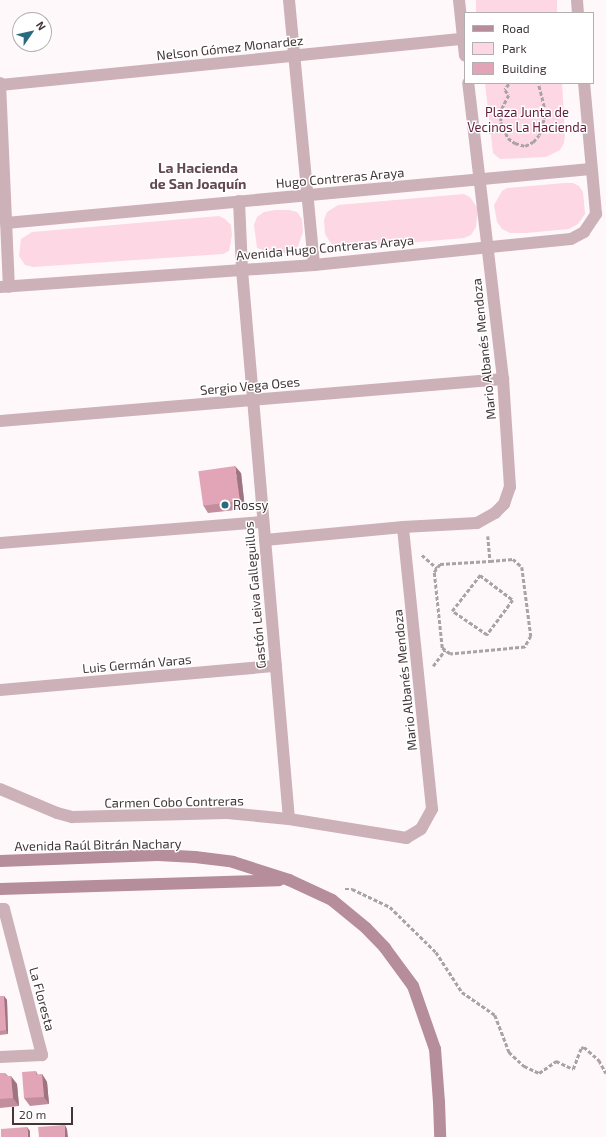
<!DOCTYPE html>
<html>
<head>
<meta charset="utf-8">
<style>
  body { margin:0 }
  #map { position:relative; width:606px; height:1137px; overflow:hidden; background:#fef8fa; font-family:"Exo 2",sans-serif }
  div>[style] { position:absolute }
  .green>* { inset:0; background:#fdd7e3; transform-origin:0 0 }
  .path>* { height:2.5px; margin-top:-1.25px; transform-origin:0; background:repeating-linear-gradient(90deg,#aba2a4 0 4px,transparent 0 6px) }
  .street>* { height:12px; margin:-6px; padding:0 6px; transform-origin:6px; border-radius:6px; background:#cdb1b9 }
  .secondary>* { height:12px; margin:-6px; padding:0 6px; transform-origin:6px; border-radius:6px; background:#b68d9a }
  .wall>* { inset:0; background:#c28e9e }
  .shaded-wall>* { inset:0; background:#9e7481 }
  .building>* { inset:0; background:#e2a5b8; transform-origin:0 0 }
  .dots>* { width:11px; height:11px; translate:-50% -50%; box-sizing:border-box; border:2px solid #fff; border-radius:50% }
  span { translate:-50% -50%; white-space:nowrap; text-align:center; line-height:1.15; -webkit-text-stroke:3px #fff; paint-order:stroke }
  .street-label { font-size:13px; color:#423639 }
  .park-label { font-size:13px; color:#631c39 }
  .poi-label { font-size:13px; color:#423639 }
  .left { translate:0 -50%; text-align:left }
  .neighbourhood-label { font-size:14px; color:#634a51; font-weight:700 }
  .legend { position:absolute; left:464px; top:12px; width:130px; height:72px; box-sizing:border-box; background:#fff; border:1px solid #b3afb0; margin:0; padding:5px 7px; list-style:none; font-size:12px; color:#423639 }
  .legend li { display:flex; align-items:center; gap:8px; height:20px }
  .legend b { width:20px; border:1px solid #b3afb0 }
  .north { position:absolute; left:12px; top:12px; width:40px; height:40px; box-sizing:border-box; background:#fff; border:1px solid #b3afb0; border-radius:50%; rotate:56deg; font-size:11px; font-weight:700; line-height:16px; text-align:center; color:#423639 }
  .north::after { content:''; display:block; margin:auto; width:14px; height:18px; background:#296b7e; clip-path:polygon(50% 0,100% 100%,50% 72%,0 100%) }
  .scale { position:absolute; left:12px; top:1107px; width:61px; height:18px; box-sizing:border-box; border:2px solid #423639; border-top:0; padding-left:5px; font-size:12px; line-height:14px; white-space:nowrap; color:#423639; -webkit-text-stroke:3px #fff; paint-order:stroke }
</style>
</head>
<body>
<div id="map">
  <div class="green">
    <i style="left:476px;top:0;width:81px;height:13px"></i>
    <i style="clip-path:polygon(485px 83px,562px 83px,565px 133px,564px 143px,560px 150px,546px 157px,500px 159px,493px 153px)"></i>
    <i style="clip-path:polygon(564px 183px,573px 183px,579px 186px,583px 192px,585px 214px,578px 224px,569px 229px,526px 233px,510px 233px,502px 229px,497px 222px,494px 205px,502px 191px,507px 188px)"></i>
    <i style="clip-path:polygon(464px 194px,470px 197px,478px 209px,476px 227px,471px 235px,464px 238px,338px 249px,330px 242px,325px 234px,324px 220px,327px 212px,338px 205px)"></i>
    <i style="clip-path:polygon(275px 210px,289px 210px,297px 212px,302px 219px,303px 232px,297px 249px,284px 253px,269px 252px,257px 248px,254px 225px,257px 217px,264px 212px)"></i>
    <i style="clip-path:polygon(219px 216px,225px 219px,231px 225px,232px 235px,229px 251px,223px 254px,33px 267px,25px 265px,19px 256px,21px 239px,32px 232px)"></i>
  </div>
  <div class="path">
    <i style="left:508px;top:83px;width:1px;rotate:45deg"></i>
    <i style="left:509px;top:84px;width:7px;rotate:124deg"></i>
    <i style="left:505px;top:90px;width:6px;rotate:51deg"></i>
    <i style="left:509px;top:95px;width:18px;rotate:117deg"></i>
    <i style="left:501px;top:111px;width:11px;rotate:90deg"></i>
    <i style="left:501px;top:122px;width:17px;rotate:66deg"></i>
    <i style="left:508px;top:138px;width:9px;rotate:36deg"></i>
    <i style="left:515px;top:143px;width:10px;rotate:17deg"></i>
    <i style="left:525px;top:146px;width:9px;rotate:-27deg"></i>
    <i style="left:533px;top:142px;width:9px;rotate:-49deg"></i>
    <i style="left:539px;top:135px;width:17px;rotate:-73deg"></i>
    <i style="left:544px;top:119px;width:12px;rotate:-90deg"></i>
    <i style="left:544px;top:107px;width:25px;rotate:-104deg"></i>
    <i style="left:489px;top:132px;width:15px;rotate:-4deg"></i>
    <i style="left:488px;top:536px;width:25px;rotate:85deg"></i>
    <i style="left:490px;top:561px;width:23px;rotate:-5deg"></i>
    <i style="left:513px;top:559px;width:12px;rotate:42deg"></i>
    <i style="left:522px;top:567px;width:70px;rotate:82.6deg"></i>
    <i style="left:531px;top:636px;width:13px;rotate:119deg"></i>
    <i style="left:525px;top:647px;width:75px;rotate:174.7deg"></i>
    <i style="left:450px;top:654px;width:10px;rotate:-143deg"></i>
    <i style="left:442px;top:648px;width:76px;rotate:-96deg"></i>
    <i style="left:434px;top:572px;width:10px;rotate:-53deg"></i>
    <i style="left:440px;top:564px;width:50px;rotate:-3.4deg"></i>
    <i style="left:422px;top:555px;width:20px;rotate:41deg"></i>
    <i style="left:480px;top:575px;width:41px;rotate:37.1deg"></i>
    <i style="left:513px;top:600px;width:44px;rotate:126.6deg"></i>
    <i style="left:487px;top:635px;width:42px;rotate:-145.6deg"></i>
    <i style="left:452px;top:611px;width:46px;rotate:-52.1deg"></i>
    <i style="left:433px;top:666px;width:20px;rotate:-53deg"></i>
    <i style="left:345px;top:889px;width:7px"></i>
    <i style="left:352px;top:889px;width:42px;rotate:25.3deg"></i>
    <i style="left:390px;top:907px;width:64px;rotate:44.4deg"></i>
    <i style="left:436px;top:952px;width:48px;rotate:57deg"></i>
    <i style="left:462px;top:992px;width:40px;rotate:34.9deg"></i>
    <i style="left:495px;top:1015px;width:40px;rotate:69deg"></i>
    <i style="left:509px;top:1052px;width:21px;rotate:43deg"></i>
    <i style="left:524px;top:1066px;width:17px;rotate:25deg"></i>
    <i style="left:539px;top:1073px;width:21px;rotate:-35deg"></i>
    <i style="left:556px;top:1061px;width:19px;rotate:25deg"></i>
    <i style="left:573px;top:1069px;width:22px;rotate:-69deg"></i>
    <i style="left:581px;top:1048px;width:3px;rotate:-18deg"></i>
    <i style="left:584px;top:1047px;width:20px;rotate:41deg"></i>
    <i style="left:599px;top:1060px;width:15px;rotate:62deg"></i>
  </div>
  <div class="street">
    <i style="left:289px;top:0;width:266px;rotate:84.6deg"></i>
    <i style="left:459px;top:0;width:56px;rotate:83.9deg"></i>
    <i style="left:577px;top:0;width:13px;rotate:86deg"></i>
    <i style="left:0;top:83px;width:204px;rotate:87.5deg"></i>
    <i style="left:0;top:85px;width:465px;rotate:-5.7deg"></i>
    <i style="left:239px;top:201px;width:69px;rotate:87.5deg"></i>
    <i style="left:242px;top:270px;width:551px;rotate:85.11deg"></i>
    <i style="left:6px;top:223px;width:587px;rotate:-5.27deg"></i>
    <i style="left:0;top:287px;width:315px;rotate:-4deg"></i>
    <i style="left:314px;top:265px;width:258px;rotate:-5.8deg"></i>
    <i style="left:571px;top:239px;width:15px;rotate:-28deg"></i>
    <i style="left:584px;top:232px;width:22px;rotate:-56deg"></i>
    <i style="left:596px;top:214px;width:132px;rotate:-95.2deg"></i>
    <i style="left:0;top:421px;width:505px;rotate:-4.77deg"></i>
    <i style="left:265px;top:540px;width:139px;rotate:-5.4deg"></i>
    <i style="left:403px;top:527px;width:74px;rotate:-3.1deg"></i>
    <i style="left:477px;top:523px;width:21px;rotate:-29deg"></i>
    <i style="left:495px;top:513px;width:13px;rotate:-45deg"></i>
    <i style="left:504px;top:504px;width:18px;rotate:-71deg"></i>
    <i style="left:510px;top:487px;width:108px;rotate:-93.7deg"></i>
    <i style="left:503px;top:379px;width:298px;rotate:-96.7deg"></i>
    <i style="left:0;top:543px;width:264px;rotate:-4.6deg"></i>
    <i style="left:0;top:690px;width:277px;rotate:-5deg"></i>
    <i style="left:0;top:789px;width:62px;rotate:22.8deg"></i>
    <i style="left:57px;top:813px;width:16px;rotate:15deg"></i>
    <i style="left:72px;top:817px;width:155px;rotate:-1.5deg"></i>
    <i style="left:227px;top:813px;width:62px;rotate:5.5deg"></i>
    <i style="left:289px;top:819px;width:119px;rotate:9.2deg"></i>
    <i style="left:406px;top:838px;width:17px;rotate:-31deg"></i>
    <i style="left:421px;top:829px;width:23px;rotate:-61deg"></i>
    <i style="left:432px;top:809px;width:283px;rotate:-95.9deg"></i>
    <i style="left:0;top:909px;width:4px"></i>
    <i style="left:4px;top:909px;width:151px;rotate:75.4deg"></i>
    <i style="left:42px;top:1055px;width:42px;rotate:177.3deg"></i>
  </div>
  <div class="secondary">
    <i style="left:0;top:861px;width:158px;rotate:-2.2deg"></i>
    <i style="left:158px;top:855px;width:37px;rotate:3deg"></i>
    <i style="left:195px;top:857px;width:38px;rotate:7deg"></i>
    <i style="left:233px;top:862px;width:59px;rotate:17.8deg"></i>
    <i style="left:289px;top:880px;width:47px;rotate:24.9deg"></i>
    <i style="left:332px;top:900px;width:44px;rotate:39.5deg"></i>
    <i style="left:366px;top:928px;width:28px;rotate:46deg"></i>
    <i style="left:385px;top:948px;width:47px;rotate:53.6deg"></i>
    <i style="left:413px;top:986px;width:67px;rotate:70.8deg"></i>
    <i style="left:435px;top:1049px;width:53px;rotate:85.7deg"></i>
    <i style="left:439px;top:1102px;width:35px;rotate:88deg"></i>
    <i style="left:0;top:889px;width:279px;rotate:-1.8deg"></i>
  </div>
  <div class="wall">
    <i style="clip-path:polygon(241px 473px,245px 509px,208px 513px,203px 505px)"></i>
    <i style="clip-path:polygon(0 996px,4px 996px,7px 1000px,8px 1034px,0 1035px)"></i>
    <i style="clip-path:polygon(36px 1071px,38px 1075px,42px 1074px,47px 1082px,49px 1104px,30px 1106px,24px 1098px)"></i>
    <i style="clip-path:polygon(0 1073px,5px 1073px,8px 1076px,17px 1084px,19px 1106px,0 1108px)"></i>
  </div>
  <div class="shaded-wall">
    <i style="clip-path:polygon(235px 466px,241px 473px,245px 509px,240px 501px)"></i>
    <i style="clip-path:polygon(4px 996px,7px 1000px,8px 1034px,6px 1030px)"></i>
    <i style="clip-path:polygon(42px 1074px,47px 1082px,49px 1104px,44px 1097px)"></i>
    <i style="clip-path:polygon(11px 1076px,17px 1084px,19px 1106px,13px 1098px)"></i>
    <i style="clip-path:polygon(65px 1125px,67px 1129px,68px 1137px,65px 1137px)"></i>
    <i style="clip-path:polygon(27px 1127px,30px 1131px,30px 1137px,28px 1137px)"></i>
  </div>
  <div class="building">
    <i style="left:235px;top:466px;width:35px;height:37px;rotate:82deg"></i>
    <i style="clip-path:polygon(0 996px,4px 996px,6px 1030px,0 1031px)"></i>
    <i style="clip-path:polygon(36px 1071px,36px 1075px,42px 1074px,44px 1097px,24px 1098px,22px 1072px)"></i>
    <i style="clip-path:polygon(0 1073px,5px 1073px,6px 1076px,11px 1076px,13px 1098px,0 1099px)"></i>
    <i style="clip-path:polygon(65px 1125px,65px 1137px,39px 1137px,38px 1127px)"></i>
    <i style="clip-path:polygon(27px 1127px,28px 1137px,1px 1137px,1px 1129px)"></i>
  </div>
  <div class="dots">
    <i style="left:225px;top:505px;background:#296b7e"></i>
  </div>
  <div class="street-label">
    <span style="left:230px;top:48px;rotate:-6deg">Nelson Gómez Monardez</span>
    <span style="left:340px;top:178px;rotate:-5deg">Hugo Contreras Araya</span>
    <span style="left:325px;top:248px;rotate:-5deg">Avenida Hugo Contreras Araya</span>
    <span style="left:484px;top:349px;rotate:-96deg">Mario Albanés Mendoza</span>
    <span style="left:250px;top:386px;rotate:-5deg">Sergio Vega Oses</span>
    <span style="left:255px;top:595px;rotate:-95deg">Gastón Leiva Galleguillos</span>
    <span style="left:137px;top:664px;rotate:-5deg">Luis Germán Varas</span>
    <span style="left:405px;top:680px;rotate:-96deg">Mario Albanés Mendoza</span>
    <span style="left:174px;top:802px;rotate:-1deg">Carmen Cobo Contreras</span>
    <span style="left:98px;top:845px;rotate:-1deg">Avenida Raúl Bitrán Nachary</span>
    <span style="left:42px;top:999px;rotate:75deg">La Floresta</span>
  </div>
  <div class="park-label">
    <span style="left:527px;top:120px">Plaza Junta de<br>Vecinos La Hacienda</span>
  </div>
  <div class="poi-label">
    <span class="left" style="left:233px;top:505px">Rossy</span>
  </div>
  <div class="neighbourhood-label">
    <span style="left:198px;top:176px">La Hacienda<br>de San Joaquín</span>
  </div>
  <ul class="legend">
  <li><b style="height:5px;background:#b68d9a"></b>Road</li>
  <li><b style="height:11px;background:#fdd7e3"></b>Park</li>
  <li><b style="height:11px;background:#e2a5b8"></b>Building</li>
  </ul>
  <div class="north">N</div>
  <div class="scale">20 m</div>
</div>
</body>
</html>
